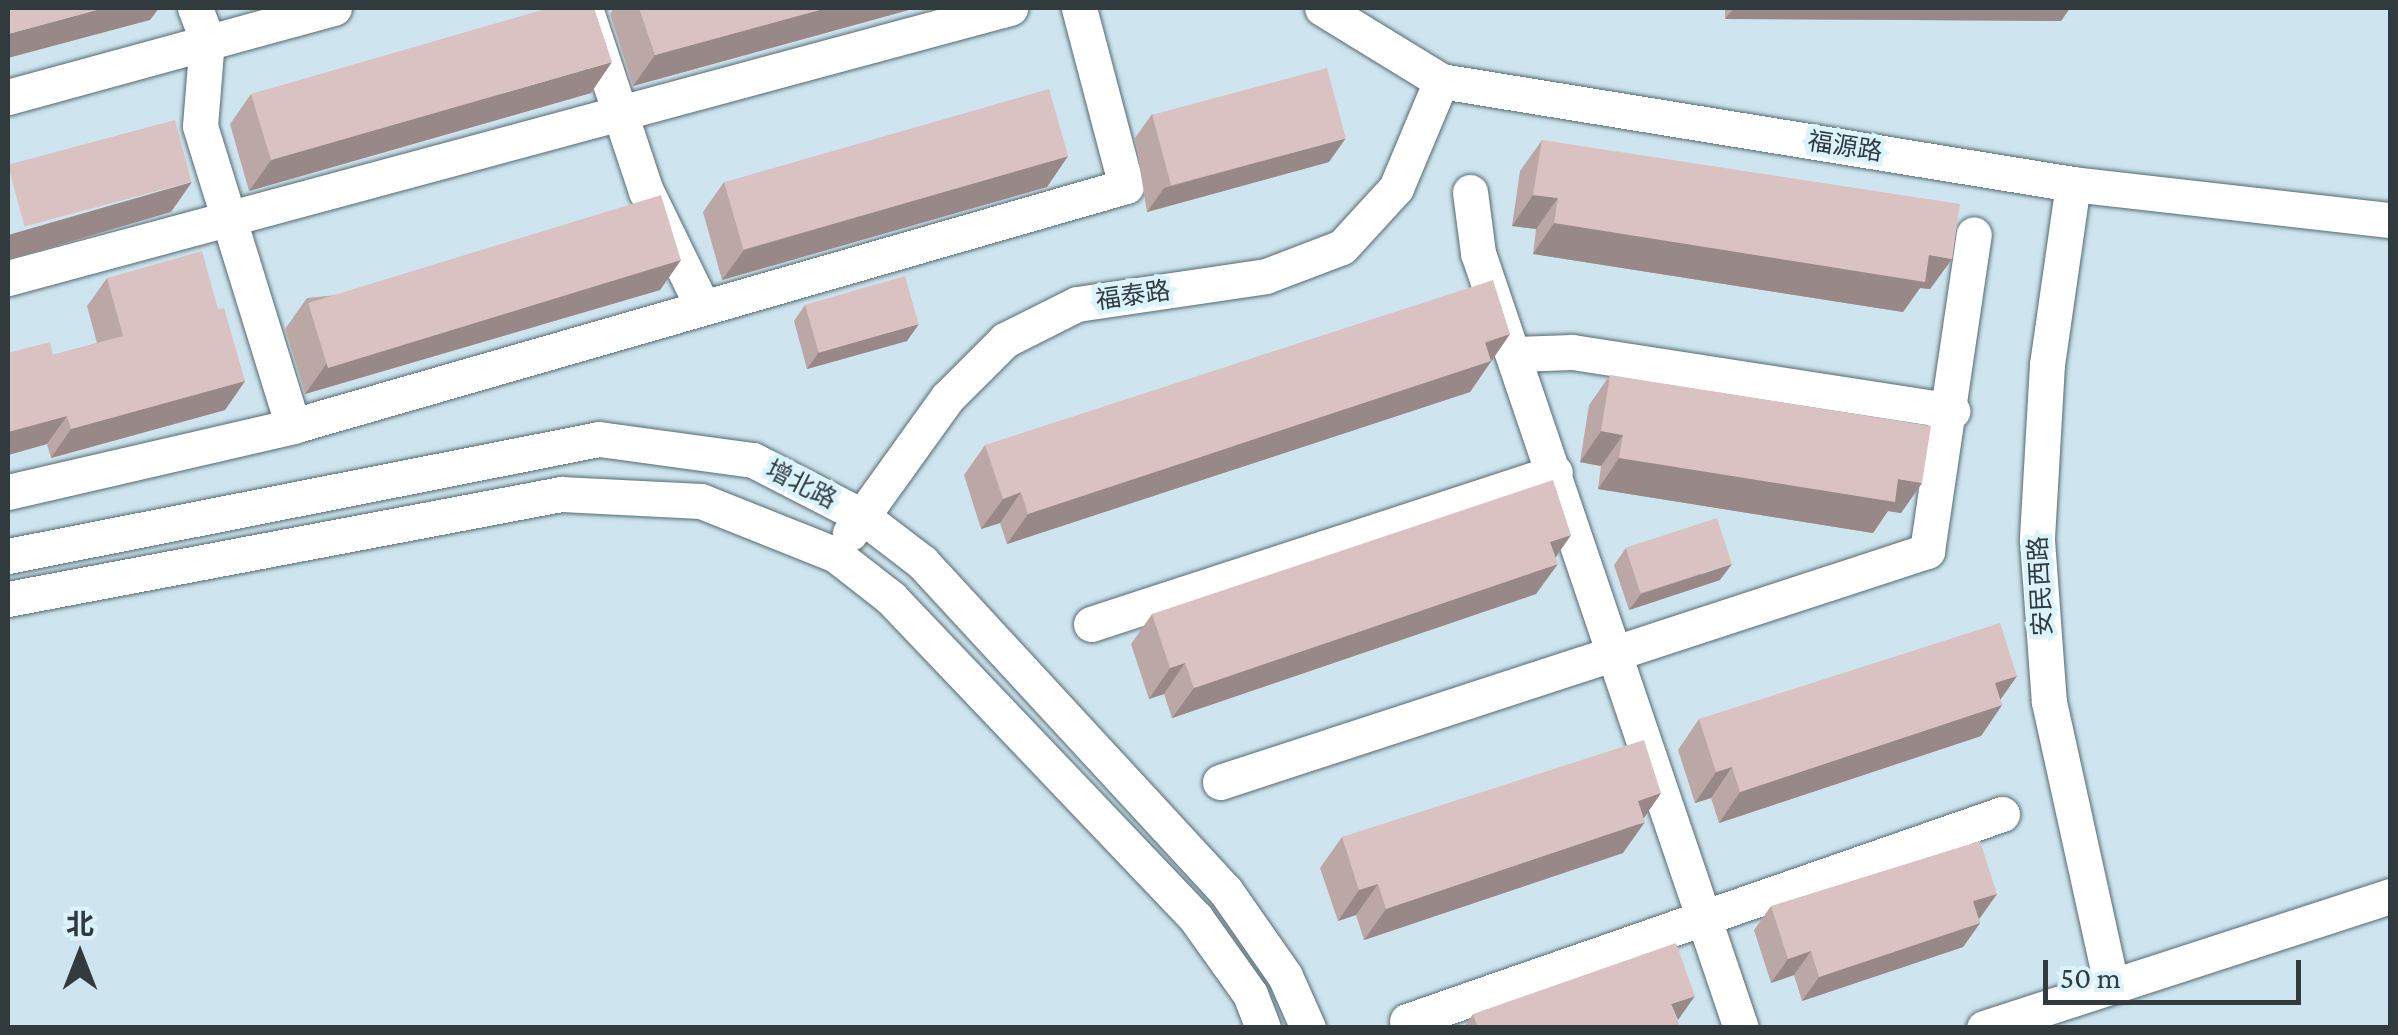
<!DOCTYPE html>
<html>
<head>
<meta charset="utf-8">
<style>
  body { margin:0 }
  #map { position:relative; width:2398px; height:1035px; overflow:hidden; background:#cee5ef; font-family:"Crimson Pro","Noto Sans SC",serif }
  div>[style] { position:absolute }
  .roads { filter:drop-shadow(0 0 2px #556a72) drop-shadow(0 0 2px #556a72) }
  .minor>* { height:35px; margin:-17.5px; padding:0 17.5px; transform-origin:17.5px; border-radius:17.5px; background:#fff }
  .wall>* { inset:0; background:#bca7a7 }
  .shaded-wall>* { inset:0; background:#988 }
  .building>* { inset:0; background:#dbc2c2; transform-origin:0 0 }
  span { translate:-50% -50%; white-space:nowrap; text-align:center; line-height:1.15; -webkit-text-stroke:9px #dbf3fc; paint-order:stroke }
  .street-label { font-size:25px; color:#313b3e }
  .frame { position:absolute; inset:0; border:10px solid #313b3e; pointer-events:none }
  .north { position:absolute; left:30px; top:905px; width:100px; height:100px; -webkit-text-stroke:8px #dbf3fc; paint-order:stroke; rotate:0deg; font-size:28px; font-weight:700; line-height:40px; text-align:center; color:#313b3e }
  .north::after { content:''; display:block; margin:auto; width:35px; height:45px; background:#313b3e; clip-path:polygon(50% 0,100% 100%,50% 72%,0 100%) }
  .scale { position:absolute; left:2043px; top:960px; width:258px; height:45px; box-sizing:border-box; border:5px solid #313b3e; border-top:0; padding-left:12px; font-size:30px; line-height:35px; white-space:nowrap; color:#313b3e; -webkit-text-stroke:8px #dbf3fc; paint-order:stroke }
</style>
</head>
<body>
<div id="map">
  <div class="roads">
    <div class="minor">
      <i style="left:195px;top:8px;width:33px;rotate:69deg"></i>
      <i style="left:207px;top:39px;width:87px;rotate:94.6deg"></i>
      <i style="left:200px;top:126px;width:314px;rotate:72.8deg"></i>
      <i style="left:585px;top:8px;width:193px;rotate:71.6deg"></i>
      <i style="left:646px;top:191px;width:128px;rotate:64deg"></i>
      <i style="left:1322px;top:8px;width:140px;rotate:31.5deg"></i>
      <i style="left:1441px;top:81px;width:640px;rotate:9.26deg"></i>
      <i style="left:2073px;top:184px;width:319px;rotate:6.5deg"></i>
      <i style="left:8px;top:97px;width:338px;rotate:-15.3deg"></i>
      <i style="left:2073px;top:184px;width:182px;rotate:98.2deg"></i>
      <i style="left:2047px;top:364px;width:176px;rotate:93.3deg"></i>
      <i style="left:2037px;top:540px;width:162px;rotate:85.8deg"></i>
      <i style="left:2049px;top:702px;width:289px;rotate:77.6deg"></i>
      <i style="left:1470px;top:192px;width:62px;rotate:82.5deg"></i>
      <i style="left:1478px;top:253px;width:818px;rotate:71.26deg"></i>
      <i style="left:8px;top:278px;width:1038px;rotate:-15.08deg"></i>
      <i style="left:1515px;top:354px;width:57px;rotate:-2deg"></i>
      <i style="left:1572px;top:352px;width:385px;rotate:8.8deg"></i>
      <i style="left:8px;top:492px;width:293px;rotate:-13deg"></i>
      <i style="left:293px;top:426px;width:867px;rotate:-16.07deg"></i>
      <i style="left:1126px;top:186px;width:184px;rotate:-104.8deg"></i>
      <i style="left:850px;top:533px;width:166px;rotate:-54.3deg"></i>
      <i style="left:947px;top:398px;width:82px;rotate:-45deg"></i>
      <i style="left:1005px;top:340px;width:80px;rotate:-26.6deg"></i>
      <i style="left:1077px;top:304px;width:191px;rotate:-8.4deg"></i>
      <i style="left:1266px;top:276px;width:81px;rotate:-20.9deg"></i>
      <i style="left:1342px;top:247px;width:80px;rotate:-47.5deg"></i>
      <i style="left:1396px;top:188px;width:116px;rotate:-67.2deg"></i>
      <i style="left:8px;top:556px;width:602px;rotate:-11.2deg"></i>
      <i style="left:599px;top:439px;width:155px;rotate:7.8deg"></i>
      <i style="left:753px;top:460px;width:123px;rotate:27.2deg"></i>
      <i style="left:862px;top:516px;width:76px;rotate:37.5deg"></i>
      <i style="left:922px;top:562px;width:447px;rotate:47.3deg"></i>
      <i style="left:1225px;top:890px;width:105px;rotate:55.1deg"></i>
      <i style="left:1285px;top:976px;width:57px;rotate:66.1deg"></i>
      <i style="left:8px;top:599px;width:563px;rotate:-10.75deg"></i>
      <i style="left:561px;top:494px;width:140px;rotate:2.9deg"></i>
      <i style="left:701px;top:501px;width:145px;rotate:21.8deg"></i>
      <i style="left:836px;top:555px;width:70px;rotate:38deg"></i>
      <i style="left:891px;top:598px;width:441px;rotate:46.4deg"></i>
      <i style="left:1195px;top:917px;width:95px;rotate:54.5deg"></i>
      <i style="left:1250px;top:994px;width:36px;rotate:69deg"></i>
      <i style="left:1091px;top:624px;width:488px;rotate:-18.1deg"></i>
      <i style="left:1220px;top:782px;width:744px;rotate:-18.09deg"></i>
      <i style="left:1927px;top:551px;width:320px;rotate:-81.6deg"></i>
      <i style="left:1407px;top:1021px;width:630px;rotate:-19.18deg"></i>
      <i style="left:1984px;top:1028px;width:427px;rotate:-18deg"></i>
    </div>
  </div>
  <div class="wall">
    <i style="clip-path:polygon(614px 8px,916px 8px,633px 86px,610px 14px)"></i>
    <i style="clip-path:polygon(1725px 8px,2070px 8px,2061px 21px,1725px 19px)"></i>
    <i style="clip-path:polygon(591px 93px,249px 191px,230px 124px,251px 94px)"></i>
    <i style="clip-path:polygon(1152px 114px,1329px 162px,1147px 212px,1135px 138px)"></i>
    <i style="clip-path:polygon(1542px 140px,1952px 259px,1930px 289px,1920px 288px,1903px 312px,1533px 254px,1536px 229px,1512px 226px,1520px 171px)"></i>
    <i style="clip-path:polygon(1068px 156px,1047px 187px,722px 280px,703px 212px,724px 182px)"></i>
    <i style="clip-path:polygon(681px 260px,660px 290px,305px 394px,285px 329px,307px 298px)"></i>
    <i style="clip-path:polygon(107px 278px,218px 309px,245px 381px,225px 410px,51px 458px,47px 444px,8px 455px,8px 353px,53px 355px,97px 343px,87px 306px)"></i>
    <i style="clip-path:polygon(805px 305px,907px 341px,807px 369px,794px 321px)"></i>
    <i style="clip-path:polygon(1510px 334px,1470px 392px,1007px 544px,1000px 523px,981px 529px,964px 475px,985px 445px)"></i>
    <i style="clip-path:polygon(1610px 375px,1922px 483px,1901px 513px,1888px 511px,1873px 533px,1598px 489px,1601px 466px,1580px 462px,1589px 405px)"></i>
    <i style="clip-path:polygon(1571px 535px,1556px 557px,1536px 594px,1172px 718px,1164px 694px,1149px 699px,1131px 644px,1152px 614px)"></i>
    <i style="clip-path:polygon(1626px 548px,1720px 580px,1629px 610px,1614px 565px)"></i>
    <i style="clip-path:polygon(2017px 676px,2000px 700px,2002px 705px,1981px 736px,1719px 823px,1711px 798px,1695px 803px,1678px 750px,1699px 719px)"></i>
    <i style="clip-path:polygon(1661px 793px,1643px 818px,1623px 853px,1364px 940px,1356px 915px,1338px 921px,1320px 868px,1342px 837px)"></i>
    <i style="clip-path:polygon(1997px 894px,1979px 918px,1980px 923px,1963px 947px,1802px 1001px,1794px 975px,1771px 983px,1754px 930px,1771px 906px)"></i>
    <i style="clip-path:polygon(1473px 1014px,1677px 1020px,1679px 1025px,1677px 1028px,1463px 1028px)"></i>
  </div>
  <div class="shaded-wall">
    <i style="clip-path:polygon(104px 8px,159px 8px,150px 20px,8px 58px,8px 34px)"></i>
    <i style="clip-path:polygon(827px 8px,916px 8px,633px 86px,655px 55px)"></i>
    <i style="clip-path:polygon(1734px 8px,2070px 8px,2061px 21px,1725px 19px)"></i>
    <i style="clip-path:polygon(612px 62px,591px 93px,249px 191px,271px 160px)"></i>
    <i style="clip-path:polygon(1346px 138px,1329px 162px,1147px 212px,1164px 188px)"></i>
    <i style="clip-path:polygon(1068px 156px,1047px 187px,722px 280px,744px 250px)"></i>
    <i style="clip-path:polygon(192px 182px,171px 212px,8px 260px,8px 235px)"></i>
    <i style="clip-path:polygon(1533px 195px,1558px 198px,1536px 229px,1512px 226px)"></i>
    <i style="clip-path:polygon(1554px 223px,1929px 255px,1952px 259px,1930px 289px,1920px 288px,1903px 312px,1533px 254px)"></i>
    <i style="clip-path:polygon(681px 260px,660px 290px,305px 394px,327px 363px)"></i>
    <i style="clip-path:polygon(919px 324px,907px 341px,807px 369px,819px 352px)"></i>
    <i style="clip-path:polygon(1510px 334px,1470px 392px,1007px 544px,1028px 514px)"></i>
    <i style="clip-path:polygon(245px 381px,225px 410px,51px 458px,71px 429px)"></i>
    <i style="clip-path:polygon(67px 416px,47px 444px,8px 455px,8px 432px)"></i>
    <i style="clip-path:polygon(1601px 431px,1623px 435px,1601px 466px,1580px 462px)"></i>
    <i style="clip-path:polygon(1619px 458px,1898px 479px,1922px 483px,1901px 513px,1888px 511px,1873px 533px,1598px 489px)"></i>
    <i style="clip-path:polygon(1021px 492px,1000px 523px,981px 529px,1003px 499px)"></i>
    <i style="clip-path:polygon(1571px 535px,1550px 565px,1550px 542px)"></i>
    <i style="clip-path:polygon(1558px 564px,1536px 594px,1172px 718px,1194px 688px)"></i>
    <i style="clip-path:polygon(1732px 564px,1720px 580px,1629px 610px,1641px 594px)"></i>
    <i style="clip-path:polygon(1185px 663px,1164px 694px,1149px 699px,1170px 668px)"></i>
    <i style="clip-path:polygon(2017px 676px,1995px 707px,1995px 683px)"></i>
    <i style="clip-path:polygon(2002px 705px,1981px 736px,1719px 823px,1740px 792px)"></i>
    <i style="clip-path:polygon(1732px 767px,1711px 798px,1695px 803px,1716px 772px)"></i>
    <i style="clip-path:polygon(1661px 793px,1640px 824px,1645px 822px,1623px 853px,1364px 940px,1386px 909px,1638px 801px)"></i>
    <i style="clip-path:polygon(1378px 884px,1356px 915px,1338px 921px,1359px 890px)"></i>
    <i style="clip-path:polygon(1997px 894px,1980px 918px,1956px 926px,1973px 901px)"></i>
    <i style="clip-path:polygon(1980px 923px,1963px 947px,1802px 1001px,1819px 977px)"></i>
    <i style="clip-path:polygon(1811px 951px,1794px 975px,1771px 983px,1788px 959px)"></i>
    <i style="clip-path:polygon(1695px 996px,1678px 1020px,1671px 1004px)"></i>
  </div>
  <div class="building">
    <i style="clip-path:polygon(8px 8px,104px 8px,8px 34px)"></i>
    <i style="clip-path:polygon(549px 8px,594px 8px,612px 62px,271px 160px,251px 94px)"></i>
    <i style="clip-path:polygon(639px 8px,827px 8px,655px 55px)"></i>
    <i style="left:1327px;top:68px;width:73px;height:181px;rotate:75deg"></i>
    <i style="left:1049px;top:89px;width:70px;height:338px;rotate:74deg"></i>
    <i style="left:175px;top:120px;width:64px;height:173px;rotate:75deg"></i>
    <i style="clip-path:polygon(1542px 140px,1960px 204px,1952px 259px,1929px 255px,1925px 282px,1554px 223px,1558px 198px,1533px 195px)"></i>
    <i style="left:661px;top:195px;width:68px;height:369px;rotate:73deg"></i>
    <i style="clip-path:polygon(202px 251px,218px 309px,224px 308px,245px 381px,71px 429px,67px 416px,8px 432px,8px 353px,50px 342px,53px 355px,123px 336px,107px 278px)"></i>
    <i style="left:905px;top:276px;width:50px;height:104px;rotate:74deg"></i>
    <i style="clip-path:polygon(1493px 280px,1510px 334px,1485px 342px,1491px 361px,1028px 514px,1021px 492px,1003px 499px,985px 445px)"></i>
    <i style="clip-path:polygon(1610px 375px,1931px 426px,1922px 483px,1898px 479px,1895px 502px,1619px 458px,1623px 435px,1601px 431px)"></i>
    <i style="clip-path:polygon(1553px 480px,1571px 535px,1550px 542px,1558px 564px,1194px 688px,1185px 663px,1170px 668px,1152px 614px)"></i>
    <i style="left:1717px;top:518px;width:48px;height:96px;rotate:72deg"></i>
    <i style="clip-path:polygon(2000px 623px,2017px 676px,1995px 683px,2002px 705px,1740px 792px,1732px 767px,1716px 772px,1699px 719px)"></i>
    <i style="clip-path:polygon(1644px 740px,1661px 793px,1638px 801px,1645px 822px,1386px 909px,1378px 884px,1359px 890px,1342px 837px)"></i>
    <i style="clip-path:polygon(1980px 841px,1997px 894px,1973px 901px,1980px 923px,1819px 977px,1811px 951px,1788px 959px,1771px 906px)"></i>
    <i style="clip-path:polygon(1676px 943px,1695px 996px,1671px 1004px,1679px 1025px,1673px 1028px,1478px 1028px,1473px 1014px)"></i>
  </div>
  <div class="street-label">
    <span style="left:1845px;top:147px;rotate:9deg">福源路</span>
    <span style="left:1133px;top:296px;rotate:-8deg">福泰路</span>
    <span style="left:801px;top:485px;rotate:27deg">增北路</span>
    <span style="left:2041px;top:586px;rotate:-93deg">安民西路</span>
  </div>
  <div class="frame"></div>
  <div class="north">北</div>
  <div class="scale">50 m</div>
</div>
</body>
</html>
